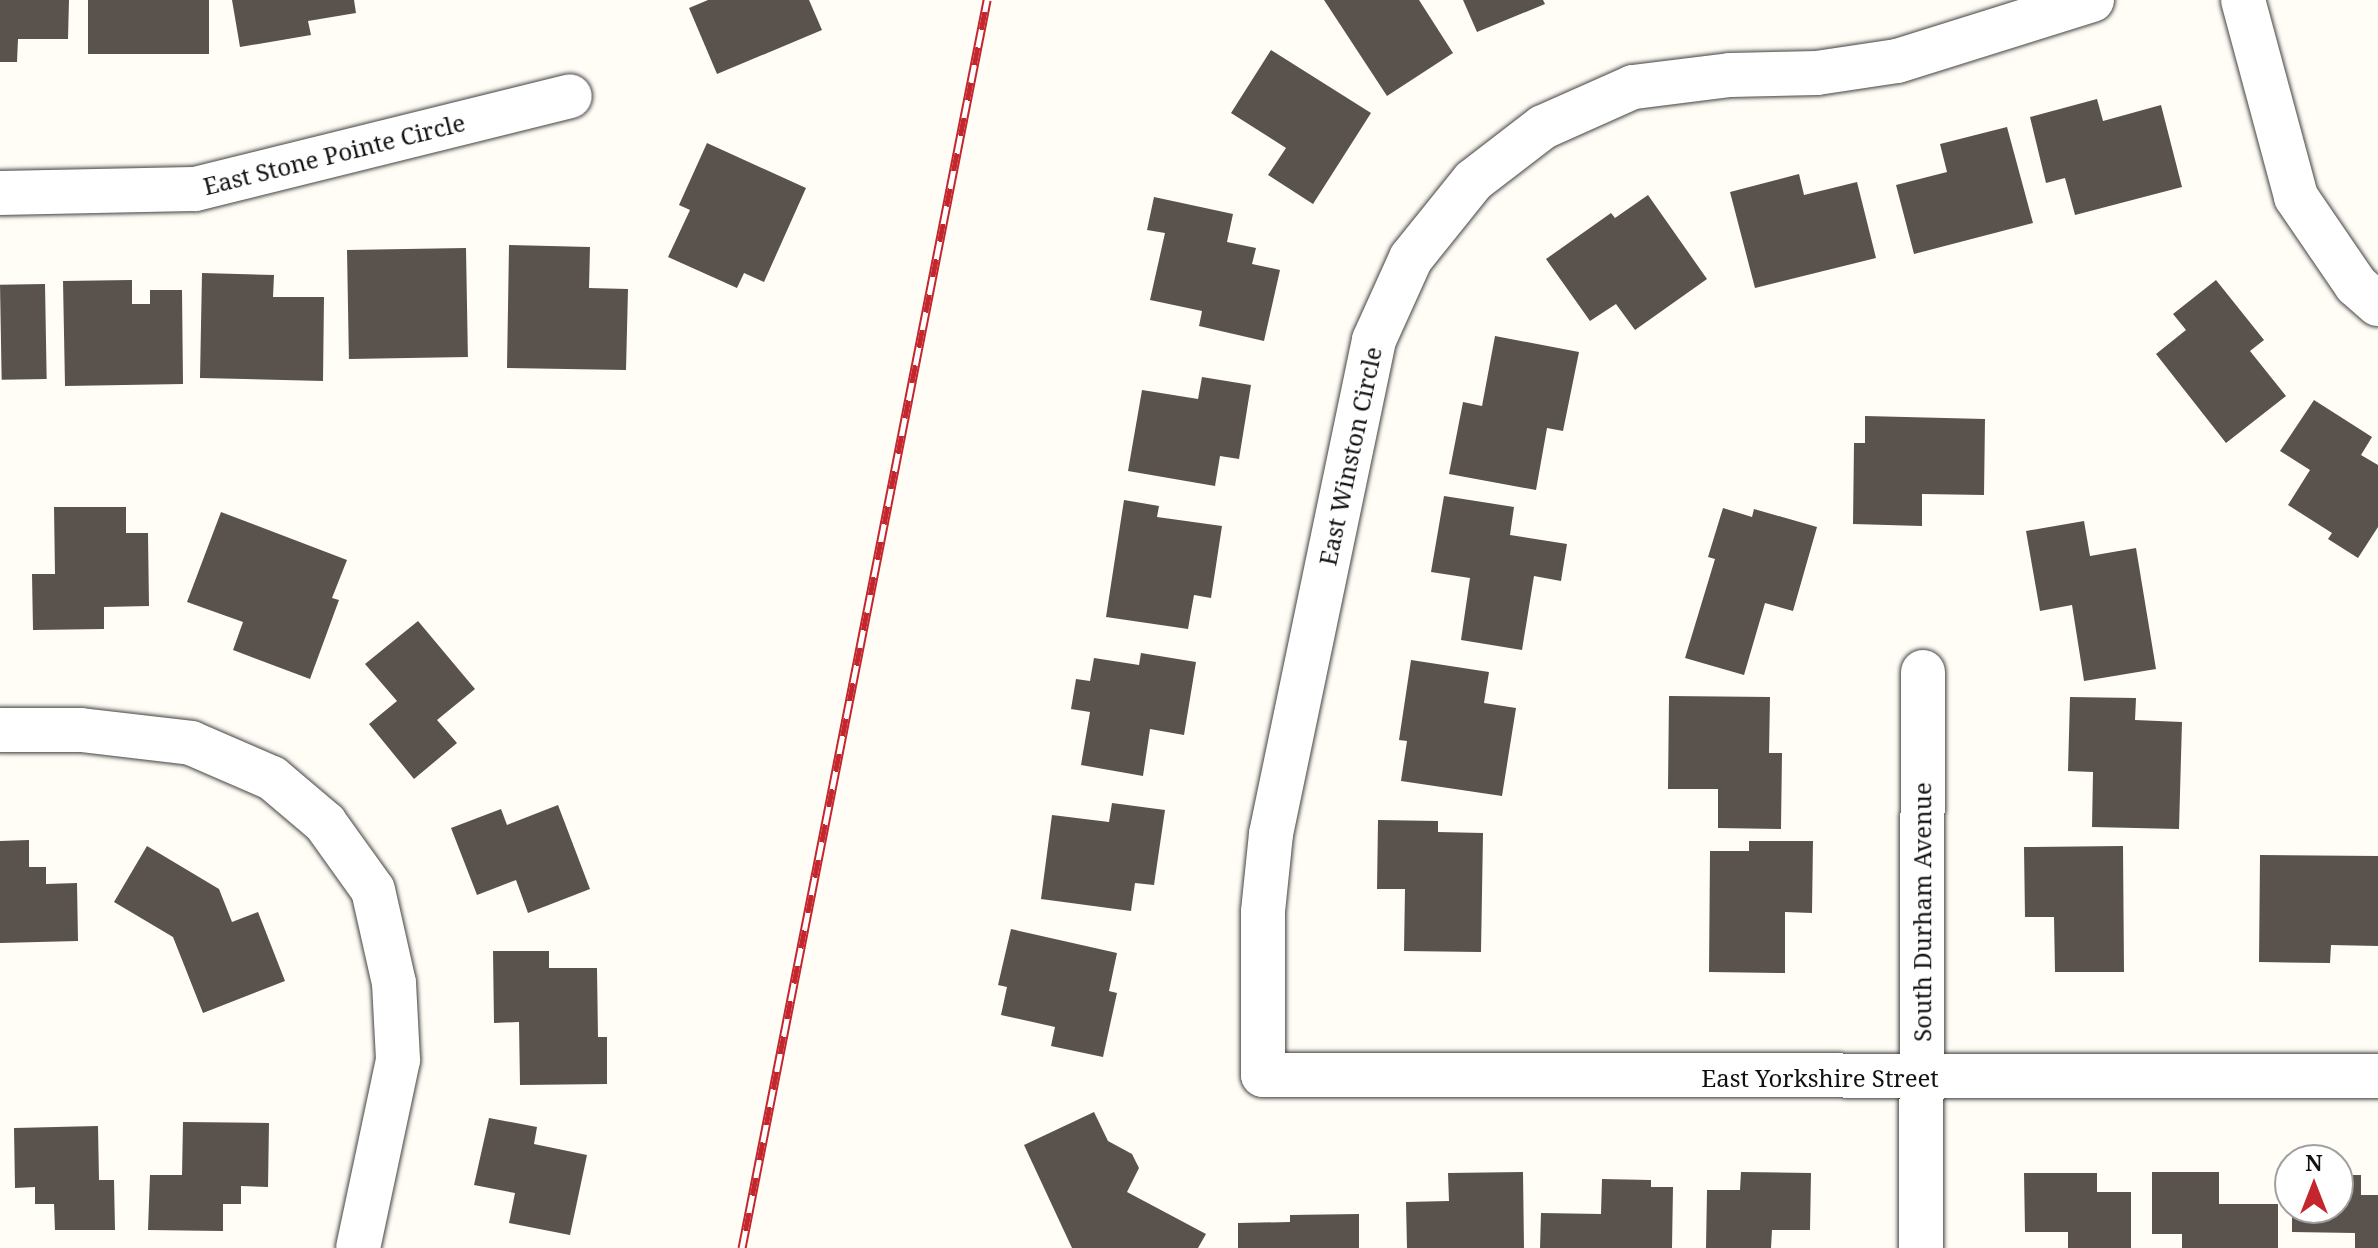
<!DOCTYPE html>
<html>
<head>
<meta charset="utf-8">
<style>
  body { margin:0 }
  #map { position:relative; width:2378px; height:1248px; overflow:hidden; background:#fffdf5; font-family:"Noto Serif",serif }
  div>[style] { position:absolute }
  .building>* { inset:0; background:#5a524d; transform-origin:0 0 }
  .roads { filter:drop-shadow(0 0 2px #444) drop-shadow(0 0 2px #444) }
  .minor>* { height:44px; margin:-22px; padding:0 22px; transform-origin:22px; border-radius:22px; background:#fff }
  .rail>* { height:9px; margin-top:-4.5px; transform-origin:0; background:repeating-linear-gradient(90deg,#fff 0 18px,#c4262e 0 36px); box-sizing:border-box; border-block:2px solid #c4262e }
  span { translate:-50% -50%; white-space:nowrap; text-align:center; line-height:1.15; -webkit-text-stroke:8px #fff; paint-order:stroke }
  .street-label { font-size:24px; color:#111 }
  .north { position:absolute; left:2274px; top:1144px; width:80px; height:80px; box-sizing:border-box; background:#fff; border:2px solid #a0a0a0; border-radius:50%; rotate:0deg; font-size:22px; font-weight:700; line-height:32px; text-align:center; color:#111 }
  .north::after { content:''; display:block; margin:auto; width:28px; height:36px; background:#c4262e; clip-path:polygon(50% 0,100% 100%,50% 72%,0 100%) }
</style>
</head>
<body>
<div id="map">
  <div class="building">
    <i style="clip-path:polygon(0 0,69px 0,68px 39px,18px 39px,17px 62px,0 62px)"></i>
    <i style="left:88px;top:0;width:121px;height:54px"></i>
    <i style="clip-path:polygon(232px 0,354px 0,356px 13px,308px 21px,311px 35px,240px 47px)"></i>
    <i style="clip-path:polygon(708px 0,809px 0,822px 30px,717px 74px,689px 8px)"></i>
    <i style="clip-path:polygon(1324px 0,1419px 0,1453px 53px,1387px 96px)"></i>
    <i style="clip-path:polygon(1463px 0,1543px 0,1545px 4px,1477px 32px)"></i>
    <i style="clip-path:polygon(1271px 50px,1371px 113px,1313px 204px,1268px 175px,1286px 148px,1231px 113px)"></i>
    <i style="clip-path:polygon(2097px 99px,2103px 121px,2161px 105px,2182px 187px,2075px 215px,2065px 178px,2046px 183px,2030px 117px)"></i>
    <i style="clip-path:polygon(2007px 127px,2033px 223px,1914px 254px,1896px 185px,1947px 172px,1940px 144px)"></i>
    <i style="clip-path:polygon(707px 143px,806px 188px,764px 282px,744px 273px,737px 288px,668px 257px,690px 210px,679px 205px)"></i>
    <i style="clip-path:polygon(1799px 174px,1804px 195px,1857px 182px,1876px 258px,1755px 288px,1730px 192px)"></i>
    <i style="clip-path:polygon(1648px 195px,1707px 279px,1635px 330px,1616px 304px,1590px 321px,1546px 259px,1611px 213px,1615px 218px)"></i>
    <i style="clip-path:polygon(1154px 197px,1233px 214px,1227px 242px,1256px 248px,1252px 264px,1280px 270px,1264px 341px,1199px 326px,1202px 311px,1150px 300px,1165px 233px,1147px 230px)"></i>
    <i style="clip-path:polygon(509px 245px,590px 247px,589px 288px,628px 289px,626px 370px,507px 368px)"></i>
    <i style="left:466px;top:248px;width:109px;height:119px;rotate:89deg"></i>
    <i style="clip-path:polygon(202px 273px,274px 275px,273px 297px,324px 297px,323px 381px,200px 378px)"></i>
    <i style="clip-path:polygon(132px 280px,132px 304px,150px 304px,150px 290px,182px 290px,183px 384px,65px 386px,63px 281px)"></i>
    <i style="clip-path:polygon(2216px 280px,2264px 340px,2250px 351px,2286px 396px,2226px 443px,2156px 354px,2186px 330px,2173px 314px)"></i>
    <i style="left:45px;top:284px;width:95px;height:45px;rotate:89deg"></i>
    <i style="clip-path:polygon(1495px 336px,1579px 352px,1563px 431px,1547px 428px,1536px 490px,1449px 474px,1463px 402px,1482px 406px)"></i>
    <i style="clip-path:polygon(1202px 377px,1251px 385px,1239px 459px,1220px 456px,1215px 486px,1128px 471px,1142px 390px,1198px 399px)"></i>
    <i style="clip-path:polygon(2314px 400px,2372px 437px,2361px 455px,2378px 465px,2378px 527px,2358px 558px,2328px 539px,2332px 533px,2288px 505px,2310px 470px,2280px 451px)"></i>
    <i style="clip-path:polygon(1865px 416px,1985px 419px,1984px 495px,1922px 494px,1922px 526px,1853px 524px,1854px 443px,1865px 443px)"></i>
    <i style="clip-path:polygon(1444px 496px,1514px 507px,1510px 535px,1567px 544px,1561px 581px,1534px 576px,1522px 650px,1461px 640px,1470px 578px,1431px 572px)"></i>
    <i style="clip-path:polygon(1124px 500px,1159px 506px,1157px 517px,1222px 526px,1211px 598px,1194px 595px,1188px 629px,1106px 617px)"></i>
    <i style="clip-path:polygon(54px 507px,126px 507px,126px 533px,148px 533px,149px 606px,104px 607px,104px 629px,33px 630px,32px 574px,55px 574px)"></i>
    <i style="clip-path:polygon(1723px 508px,1752px 517px,1754px 509px,1817px 527px,1793px 611px,1765px 603px,1744px 675px,1685px 658px,1715px 559px,1708px 557px)"></i>
    <i style="clip-path:polygon(221px 512px,347px 560px,332px 598px,339px 600px,310px 679px,233px 650px,243px 622px,187px 602px)"></i>
    <i style="clip-path:polygon(2084px 521px,2090px 556px,2136px 548px,2156px 669px,2084px 681px,2072px 605px,2040px 611px,2026px 531px)"></i>
    <i style="clip-path:polygon(418px 621px,475px 689px,437px 720px,457px 743px,414px 779px,369px 724px,397px 701px,365px 664px)"></i>
    <i style="clip-path:polygon(1141px 653px,1196px 662px,1184px 735px,1150px 729px,1143px 776px,1081px 765px,1090px 712px,1071px 709px,1076px 679px,1090px 681px,1094px 658px,1139px 665px)"></i>
    <i style="clip-path:polygon(1411px 660px,1489px 672px,1484px 703px,1516px 708px,1502px 796px,1401px 781px,1407px 741px,1399px 740px)"></i>
    <i style="clip-path:polygon(1669px 696px,1770px 697px,1769px 753px,1782px 753px,1781px 829px,1718px 828px,1718px 789px,1668px 789px)"></i>
    <i style="clip-path:polygon(2070px 697px,2136px 698px,2135px 720px,2182px 722px,2179px 829px,2092px 827px,2093px 772px,2068px 771px)"></i>
    <i style="clip-path:polygon(1112px 803px,1165px 810px,1154px 885px,1135px 883px,1131px 911px,1041px 899px,1052px 815px,1109px 822px)"></i>
    <i style="clip-path:polygon(558px 805px,590px 889px,528px 913px,516px 880px,477px 895px,451px 828px,501px 809px,507px 825px)"></i>
    <i style="clip-path:polygon(1378px 820px,1438px 821px,1438px 832px,1483px 833px,1481px 952px,1404px 951px,1405px 889px,1377px 889px)"></i>
    <i style="clip-path:polygon(29px 840px,29px 867px,46px 867px,46px 884px,77px 883px,78px 941px,0 943px,0 841px)"></i>
    <i style="clip-path:polygon(1749px 841px,1813px 841px,1812px 913px,1785px 912px,1785px 973px,1709px 972px,1710px 851px,1749px 851px)"></i>
    <i style="clip-path:polygon(147px 846px,219px 889px,232px 922px,258px 912px,285px 981px,203px 1013px,173px 937px,114px 902px)"></i>
    <i style="clip-path:polygon(2123px 846px,2124px 972px,2055px 972px,2054px 917px,2025px 917px,2024px 847px)"></i>
    <i style="clip-path:polygon(2260px 855px,2378px 856px,2378px 946px,2331px 945px,2330px 963px,2259px 962px)"></i>
    <i style="clip-path:polygon(1011px 929px,1117px 953px,1109px 991px,1117px 993px,1103px 1057px,1051px 1046px,1055px 1027px,1001px 1015px,1007px 987px,998px 985px)"></i>
    <i style="clip-path:polygon(493px 951px,549px 951px,549px 968px,597px 968px,598px 1037px,607px 1037px,607px 1084px,520px 1085px,519px 1022px,494px 1023px)"></i>
    <i style="clip-path:polygon(1094px 1112px,1108px 1141px,1132px 1154px,1139px 1168px,1127px 1192px,1206px 1234px,1198px 1248px,1072px 1248px,1024px 1145px)"></i>
    <i style="clip-path:polygon(489px 1118px,537px 1127px,534px 1144px,587px 1155px,570px 1235px,509px 1223px,515px 1193px,474px 1185px)"></i>
    <i style="clip-path:polygon(183px 1122px,269px 1123px,268px 1187px,241px 1186px,241px 1204px,223px 1204px,223px 1231px,148px 1230px,150px 1175px,182px 1175px)"></i>
    <i style="clip-path:polygon(98px 1126px,99px 1180px,114px 1180px,115px 1230px,55px 1230px,54px 1204px,35px 1204px,35px 1187px,15px 1188px,14px 1128px)"></i>
    <i style="clip-path:polygon(1523px 1172px,1524px 1248px,1407px 1248px,1406px 1202px,1449px 1201px,1448px 1173px)"></i>
    <i style="clip-path:polygon(1741px 1172px,1811px 1173px,1810px 1230px,1772px 1230px,1771px 1248px,1706px 1248px,1707px 1190px,1740px 1190px)"></i>
    <i style="clip-path:polygon(2152px 1172px,2219px 1172px,2219px 1204px,2278px 1204px,2278px 1248px,2182px 1248px,2182px 1234px,2152px 1234px)"></i>
    <i style="clip-path:polygon(2024px 1173px,2097px 1173px,2097px 1192px,2131px 1192px,2131px 1248px,2068px 1248px,2068px 1232px,2025px 1232px)"></i>
    <i style="clip-path:polygon(2338px 1175px,2361px 1175px,2361px 1195px,2378px 1195px,2378px 1248px,2355px 1248px,2355px 1233px,2292px 1232px,2292px 1208px,2338px 1208px)"></i>
    <i style="clip-path:polygon(1602px 1179px,1651px 1180px,1651px 1187px,1673px 1187px,1672px 1248px,1540px 1248px,1541px 1213px,1601px 1214px)"></i>
    <i style="clip-path:polygon(1359px 1214px,1359px 1248px,1238px 1248px,1238px 1223px,1290px 1222px,1290px 1215px)"></i>
  </div>
  <div class="roads">
    <div class="minor">
      <i style="left:2092px;top:0;width:204px;rotate:162.6deg"></i>
      <i style="left:1897px;top:61px;width:81px;rotate:171.5deg"></i>
      <i style="left:1817px;top:73px;width:87px;rotate:178.7deg"></i>
      <i style="left:1730px;top:75px;width:98px;rotate:172.9deg"></i>
      <i style="left:1633px;top:87px;width:98px;rotate:156deg"></i>
      <i style="left:1543px;top:127px;width:88px;rotate:142.4deg"></i>
      <i style="left:1473px;top:181px;width:99px;rotate:128.8deg"></i>
      <i style="left:1411px;top:258px;width:90px;rotate:114.3deg"></i>
      <i style="left:1374px;top:340px;width:505px;rotate:101.78deg"></i>
      <i style="left:1271px;top:834px;width:78px;rotate:95.9deg"></i>
      <i style="left:1263px;top:912px;width:163px;rotate:90deg"></i>
      <i style="left:1263px;top:1075px;width:1115px;rotate:0.05deg"></i>
      <i style="left:2243px;top:0;width:204px;rotate:74.9deg"></i>
      <i style="left:2296px;top:197px;width:107px;rotate:55.7deg"></i>
      <i style="left:2356px;top:285px;width:29px;rotate:41deg"></i>
      <i style="left:0;top:193px;width:195px;rotate:-1.2deg"></i>
      <i style="left:195px;top:189px;width:386px;rotate:-13.9deg"></i>
      <i style="left:0;top:730px;width:81px"></i>
      <i style="left:81px;top:730px;width:111px;rotate:6.7deg"></i>
      <i style="left:191px;top:743px;width:88px;rotate:23.4deg"></i>
      <i style="left:272px;top:778px;width:70px;rotate:40.3deg"></i>
      <i style="left:325px;top:823px;width:82px;rotate:54.4deg"></i>
      <i style="left:373px;top:890px;width:95px;rotate:77.3deg"></i>
      <i style="left:394px;top:983px;width:77px;rotate:87deg"></i>
      <i style="left:398px;top:1060px;width:192px;rotate:102deg"></i>
      <i style="left:1921px;top:1248px;width:576px;rotate:-89.8deg"></i>
    </div>
  </div>
  <div class="rail">
    <i style="left:742px;top:1248px;width:1272px;rotate:-78.89deg"></i>
  </div>
  <div class="street-label">
    <span style="left:334px;top:154px;rotate:-14deg">East Stone Pointe Circle</span>
    <span style="left:1350px;top:456px;rotate:-78deg">East Winston Circle</span>
    <span style="left:1922px;top:912px;rotate:-90deg">South Durham Avenue</span>
    <span style="left:1820px;top:1078px">East Yorkshire Street</span>
  </div>
  <div class="north">N</div>
</div>
</body>
</html>
